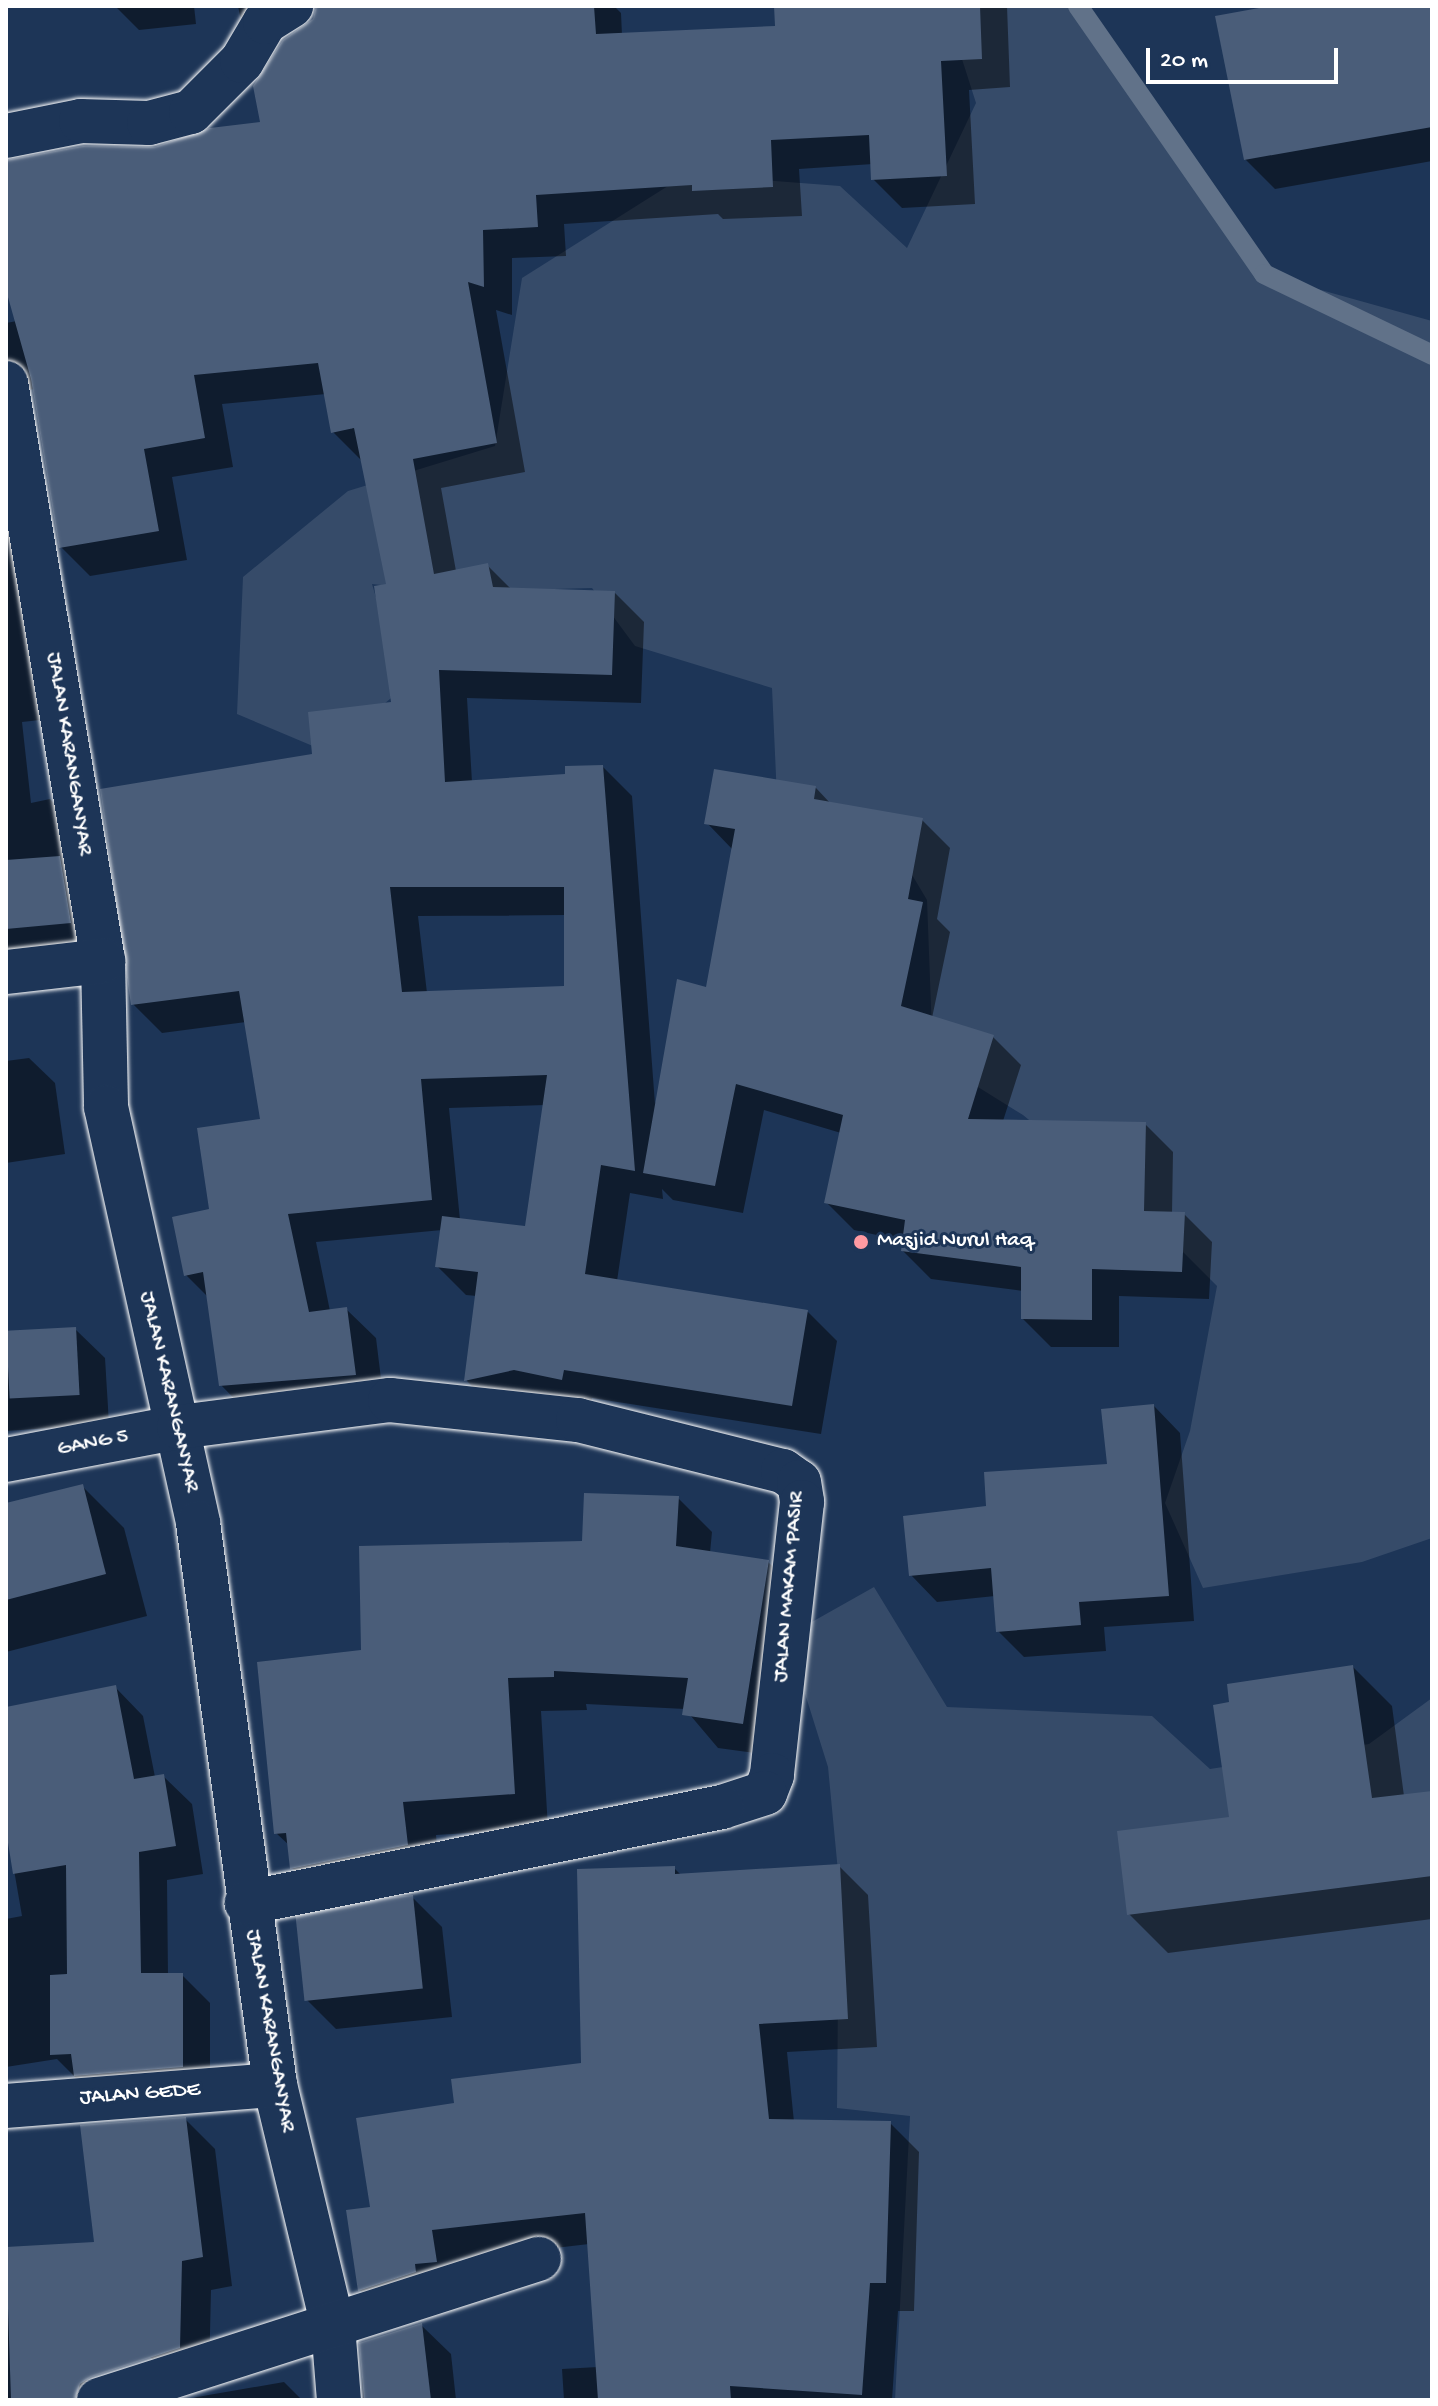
<!DOCTYPE html>
<html>
<head>
<meta charset="utf-8">
<style>
  body { margin:0 }
  #map { position:relative; width:1438px; height:2406px; overflow:hidden; background:#1d3557; font-family:"Gochi Hand",sans-serif }
  div>[style] { position:absolute }
  .green>* { inset:0; background:#364b69 }
  .shadow>* { inset:0; background:#0007 }
  .stream>* { height:20px; margin:-10px; padding:0 10px; transform-origin:10px; border-radius:10px; background:#617289 }
  .building>* { inset:0; background:#4a5d79; transform-origin:0 0 }
  .roads { filter:drop-shadow(0 0 2px #fff) drop-shadow(0 0 2px #fff) }
  .street>* { height:44px; margin:-22px; padding:0 22px; transform-origin:22px; border-radius:22px; background:#1d3557 }
  .dots>* { width:22px; height:22px; translate:-50% -50%; box-sizing:border-box; border:4px solid #1d3557; border-radius:50% }
  span { translate:-50% -50%; white-space:nowrap; text-align:center; line-height:1.15; -webkit-text-stroke:6px #1d3557; paint-order:stroke }
  .street-label { font-size:22px; color:#fff }
  .poi-label { font-size:22px; color:#fff }
  .left { translate:0 -50%; text-align:left }
  .frame { position:absolute; inset:0; border:8px solid #fff; pointer-events:none }
  .scale { position:absolute; left:1146px; top:48px; width:192px; height:36px; box-sizing:border-box; border:4px solid #fff; border-top:0; padding-left:10px; font-size:24px; line-height:28px; white-space:nowrap; color:#fff; -webkit-text-stroke:6px #1d3557; paint-order:stroke }
</style>
</head>
<body>
<div id="map">
  <div class="green">
    <i style="clip-path:polygon(945px 6px,1079px 6px,1264px 274px,1432px 321px,1432px 1538px,1362px 1562px,1203px 1588px,1165px 1503px,1190px 1431px,1217px 1286px,1158px 1227px,1023px 1115px,933px 1059px,927px 900px,877px 816px,777px 798px,772px 688px,635px 646px,592px 588px,444px 592px,372px 584px,403px 688px,327px 752px,237px 714px,243px 577px,348px 491px,495px 446px,522px 278px,687px 174px,840px 186px,907px 248px,976px 103px)"></i>
    <i style="clip-path:polygon(874px 1587px,947px 1707px,1152px 1716px,1210px 1769px,1369px 1744px,1432px 1698px,1432px 2400px,895px 2400px,910px 2116px,837px 2108px,839px 1882px,828px 1767px,787px 1636px)"></i>
  </div>
  <div class="shadow">
    <i style="clip-path:polygon(115px 6px,194px 6px,196px 24px,139px 30px)"></i>
    <i style="clip-path:polygon(238px 6px,249px 6px,277px 34px,269px 45px,240px 16px)"></i>
    <i style="clip-path:polygon(evenodd,316px 6px,614px 6px,621px 13px,622px 35px,777px 28px,776px 6px,1007px 6px,1010px 87px,969px 90px,975px 204px,902px 208px,873px 179px,873px 164px,799px 169px,802px 216px,723px 219px,718px 214px,564px 224px,566px 256px,512px 258px,512px 315px,496px 310px,525px 472px,441px 488px,456px 571px,487px 565px,512px 590px,615px 593px,644px 622px,641px 703px,467px 698px,472px 782px,567px 776px,603px 767px,632px 796px,655px 1104px,707px 990px,733px 850px,707px 823px,816px 788px,831px 804px,922px 820px,950px 848px,937px 919px,950px 932px,932px 1018px,993px 1037px,1021px 1065px,1003px 1121px,1145px 1124px,1173px 1152px,1172px 1214px,1184px 1214px,1212px 1242px,1209px 1299px,1119px 1296px,1119px 1347px,1051px 1347px,1023px 1319px,1023px 1291px,931px 1279px,903px 1251px,904px 1241px,854px 1230px,826px 1202px,841px 1133px,764px 1110px,743px 1213px,673px 1200px,662px 1189px,663px 1199px,630px 1193px,617px 1281px,808px 1312px,837px 1341px,821px 1434px,592px 1398px,590px 1407px,495px 1410px,467px 1381px,477px 1296px,466px 1295px,437px 1266px,442px 1230px,316px 1242px,330px 1311px,346px 1309px,376px 1338px,384px 1403px,250px 1415px,221px 1385px,208px 1297px,186px 1275px,211px 1211px,262px 1121px,246px 1022px,162px 1033px,133px 1004px,314px 755px,393px 704px,389px 585px,363px 462px,333px 432px,326px 394px,222px 404px,233px 467px,172px 477px,187px 560px,90px 576px,61px 547px,34px 389px,20px 392px,26px 586px,40px 720px,22px 722px,31px 803px,50px 799px,79px 829px,99px 952px,6px 960px,6px 323px,17px 321px,6px 283px,6px 161px,155px 149px,263px 123px,314px 20px,316px 6px,566px 915px,566px 988px,427px 993px,418px 916px,566px 915px,316px 6px,545px 1105px,527px 1228px,460px 1220px,449px 1108px,545px 1105px)"></i>
    <i style="clip-path:polygon(1282px 6px,1432px 6px,1432px 161px,1275px 189px,1245px 159px)"></i>
    <i style="clip-path:polygon(29px 1058px,55px 1083px,65px 1154px,6px 1163px,6px 1061px)"></i>
    <i style="clip-path:polygon(75px 1329px,105px 1358px,109px 1424px,6px 1431px,6px 1333px)"></i>
    <i style="clip-path:polygon(1154px 1406px,1180px 1433px,1194px 1621px,1104px 1627px,1106px 1651px,1024px 1657px,998px 1631px,995px 1596px,937px 1602px,911px 1575px,989px 1508px,1110px 1466px)"></i>
    <i style="clip-path:polygon(82px 1486px,124px 1528px,147px 1616px,6px 1652px,6px 1505px)"></i>
    <i style="clip-path:polygon(678px 1498px,712px 1532px,710px 1553px,768px 1562px,802px 1595px,776px 1756px,718px 1748px,685px 1709px,586px 1704px,587px 1710px,541px 1711px,548px 1828px,436px 1835px,440px 1878px,326px 1902px,292px 1868px,290px 1846px,276px 1833px,363px 1651px)"></i>
    <i style="clip-path:polygon(1353px 1667px,1392px 1706px,1404px 1796px,1432px 1793px,1432px 1919px,1168px 1953px,1129px 1914px,1231px 1818px,1231px 1704px)"></i>
    <i style="clip-path:polygon(115px 1687px,143px 1716px,155px 1777px,163px 1776px,192px 1804px,203px 1874px,167px 1880px,168px 1975px,182px 1975px,210px 2003px,210px 2095px,80px 2082px,57px 2059px,6px 2067px,6px 1919px,22px 1916px,6px 1824px,6px 1709px)"></i>
    <i style="clip-path:polygon(839px 1866px,868px 1895px,877px 2047px,787px 2052px,794px 2122px,890px 2123px,919px 2152px,914px 2311px,898px 2311px,892px 2400px,564px 2400px,562px 2369px,598px 2367px,589px 2244px,460px 2259px,464px 2290px,389px 2319px,360px 2290px,372px 2208px,456px 2105px,583px 2064px,674px 1868px,682px 1876px)"></i>
    <i style="clip-path:polygon(412px 1897px,442px 1927px,452px 2017px,336px 2029px,306px 1999px)"></i>
    <i style="clip-path:polygon(185px 2119px,215px 2149px,232px 2286px,211px 2290px,209px 2377px,180px 2386px,150px 2357px)"></i>
    <i style="clip-path:polygon(51px 2246px,79px 2275px,88px 2395px,6px 2400px,6px 2249px)"></i>
    <i style="clip-path:polygon(421px 2325px,451px 2354px,456px 2400px,363px 2400px,361px 2344px)"></i>
    <i style="clip-path:polygon(284px 2382px,302px 2400px,187px 2400px,197px 2397px)"></i>
  </div>
  <div class="stream">
    <i style="left:1078px;top:6px;width:326px;rotate:55.2deg"></i>
    <i style="left:1264px;top:274px;width:187px;rotate:25.7deg"></i>
  </div>
  <div class="building">
    <i style="clip-path:polygon(evenodd,316px 6px,594px 6px,596px 34px,775px 26px,774px 6px,980px 6px,982px 59px,941px 61px,947px 176px,871px 180px,869px 135px,771px 140px,773px 187px,692px 191px,692px 185px,536px 195px,538px 227px,483px 230px,484px 287px,468px 282px,497px 443px,413px 459px,434px 574px,488px 563px,493px 587px,615px 591px,612px 675px,439px 670px,445px 782px,565px 774px,565px 766px,603px 765px,635px 1171px,601px 1165px,585px 1274px,808px 1310px,792px 1406px,564px 1370px,562px 1380px,514px 1370px,464px 1381px,478px 1272px,435px 1267px,442px 1216px,525px 1226px,547px 1075px,421px 1079px,432px 1200px,288px 1214px,309px 1312px,347px 1307px,356px 1375px,219px 1386px,203px 1272px,184px 1276px,172px 1217px,209px 1209px,197px 1128px,260px 1119px,239px 991px,131px 1005px,100px 789px,312px 754px,308px 712px,391px 702px,374px 586px,386px 584px,354px 428px,331px 433px,318px 363px,194px 375px,205px 438px,144px 449px,159px 531px,59px 548px,31px 379px,6px 290px,6px 160px,83px 146px,155px 147px,210px 128px,260px 122px,253px 86px,283px 40px,313px 19px,316px 6px,390px 887px,564px 887px,564px 986px,402px 992px,390px 887px)"></i>
    <i style="clip-path:polygon(1270px 6px,1432px 6px,1432px 127px,1244px 160px,1215px 16px)"></i>
    <i style="clip-path:polygon(714px 769px,816px 786px,814px 799px,923px 818px,908px 899px,923px 902px,901px 1006px,994px 1035px,968px 1119px,1146px 1122px,1144px 1211px,1185px 1212px,1182px 1272px,1092px 1269px,1092px 1320px,1021px 1319px,1021px 1267px,901px 1251px,905px 1220px,824px 1203px,843px 1115px,736px 1084px,715px 1186px,643px 1173px,677px 979px,706px 987px,735px 829px,704px 824px)"></i>
    <i style="clip-path:polygon(60px 856px,71px 923px,6px 929px,6px 860px)"></i>
    <i style="left:76px;top:1327px;width:68px;height:70px;rotate:87deg"></i>
    <i style="clip-path:polygon(1154px 1404px,1169px 1596px,1079px 1602px,1081px 1625px,996px 1632px,991px 1568px,909px 1576px,903px 1516px,986px 1506px,984px 1472px,1107px 1464px,1101px 1409px)"></i>
    <i style="clip-path:polygon(83px 1484px,106px 1574px,6px 1600px,6px 1503px)"></i>
    <i style="clip-path:polygon(584px 1493px,679px 1496px,676px 1546px,769px 1560px,743px 1724px,682px 1715px,688px 1678px,554px 1671px,554px 1677px,508px 1678px,515px 1794px,403px 1802px,408px 1845px,290px 1869px,286px 1833px,274px 1834px,257px 1662px,361px 1650px,359px 1546px,582px 1541px)"></i>
    <i style="clip-path:polygon(1353px 1665px,1372px 1798px,1432px 1791px,1432px 1876px,1127px 1915px,1117px 1831px,1229px 1817px,1213px 1705px,1229px 1702px,1227px 1684px)"></i>
    <i style="clip-path:polygon(116px 1685px,134px 1779px,164px 1774px,176px 1846px,139px 1852px,141px 1973px,183px 1973px,183px 2067px,74px 2076px,71px 2054px,50px 2055px,50px 1975px,67px 1974px,66px 1865px,13px 1874px,6px 1830px,6px 1707px)"></i>
    <i style="clip-path:polygon(840px 1864px,848px 2019px,759px 2024px,769px 2119px,891px 2121px,886px 2283px,870px 2283px,862px 2395px,730px 2386px,731px 2400px,598px 2400px,585px 2213px,432px 2230px,437px 2262px,415px 2264px,416px 2272px,358px 2291px,346px 2210px,370px 2207px,356px 2118px,454px 2103px,451px 2079px,581px 2063px,577px 1869px,675px 1866px,675px 1874px)"></i>
    <i style="left:413px;top:1895px;width:94px;height:119px;rotate:84deg"></i>
    <i style="clip-path:polygon(186px 2117px,203px 2257px,182px 2261px,180px 2348px,91px 2377px,80px 2384px,75px 2400px,11px 2400px,6px 2247px,94px 2242px,80px 2125px)"></i>
    <i style="clip-path:polygon(422px 2323px,431px 2400px,364px 2400px,359px 2343px)"></i>
  </div>
  <div class="roads">
    <div class="street">
      <i style="left:6px;top:136px;width:76px;rotate:-11.3deg"></i>
      <i style="left:81px;top:121px;width:68px;rotate:1.7deg"></i>
      <i style="left:149px;top:123px;width:43px;rotate:-14.7deg"></i>
      <i style="left:191px;top:112px;width:72px;rotate:-45deg"></i>
      <i style="left:242px;top:61px;width:45px;rotate:-59.5deg"></i>
      <i style="left:265px;top:22px;width:31px;rotate:-32deg"></i>
      <i style="left:6px;top:383px;width:586px;rotate:80.47deg"></i>
      <i style="left:103px;top:961px;width:146px;rotate:88.8deg"></i>
      <i style="left:106px;top:1107px;width:426px;rotate:77.5deg"></i>
      <i style="left:198px;top:1523px;width:567px;rotate:82.2deg"></i>
      <i style="left:275px;top:2085px;width:248px;rotate:76.5deg"></i>
      <i style="left:333px;top:2326px;width:74px;rotate:85.4deg"></i>
      <i style="left:6px;top:972px;width:98px;rotate:-6.5deg"></i>
      <i style="left:6px;top:1460px;width:176px;rotate:-10.8deg"></i>
      <i style="left:179px;top:1427px;width:213px;rotate:-7.3deg"></i>
      <i style="left:390px;top:1400px;width:189px;rotate:6.1deg"></i>
      <i style="left:578px;top:1420px;width:211px;rotate:14deg"></i>
      <i style="left:783px;top:1471px;width:19px;rotate:35deg"></i>
      <i style="left:799px;top:1482px;width:20px;rotate:81deg"></i>
      <i style="left:802px;top:1502px;width:275px;rotate:96.3deg"></i>
      <i style="left:772px;top:1775px;width:19px;rotate:111deg"></i>
      <i style="left:765px;top:1793px;width:45px;rotate:162deg"></i>
      <i style="left:722px;top:1807px;width:485px;rotate:168.6deg"></i>
      <i style="left:6px;top:2106px;width:270px;rotate:-4.5deg"></i>
      <i style="left:99px;top:2400px;width:462px;rotate:-17.8deg"></i>
    </div>
  </div>
  <div class="dots">
    <i style="left:861px;top:1242px;background:#ff9aa2"></i>
  </div>
  <div class="street-label">
    <span style="left:68px;top:754px;rotate:81deg">JALAN KARANGANYAR</span>
    <span style="left:168px;top:1392px;rotate:77deg">JALAN KARANGANYAR</span>
    <span style="left:93px;top:1444px;rotate:-11deg">GANG 5</span>
    <span style="left:790px;top:1587px;rotate:-85deg">JALAN MAKAM PASIR</span>
    <span style="left:269px;top:2031px;rotate:80deg">JALAN KARANGANYAR</span>
    <span style="left:140px;top:2095px;rotate:-4deg">JALAN GEDE</span>
  </div>
  <div class="poi-label">
    <span class="left" style="left:877px;top:1242px">Masjid Nurul Haq</span>
  </div>
  <div class="frame"></div>
  <div class="scale">20 m</div>
</div>
</body>
</html>
